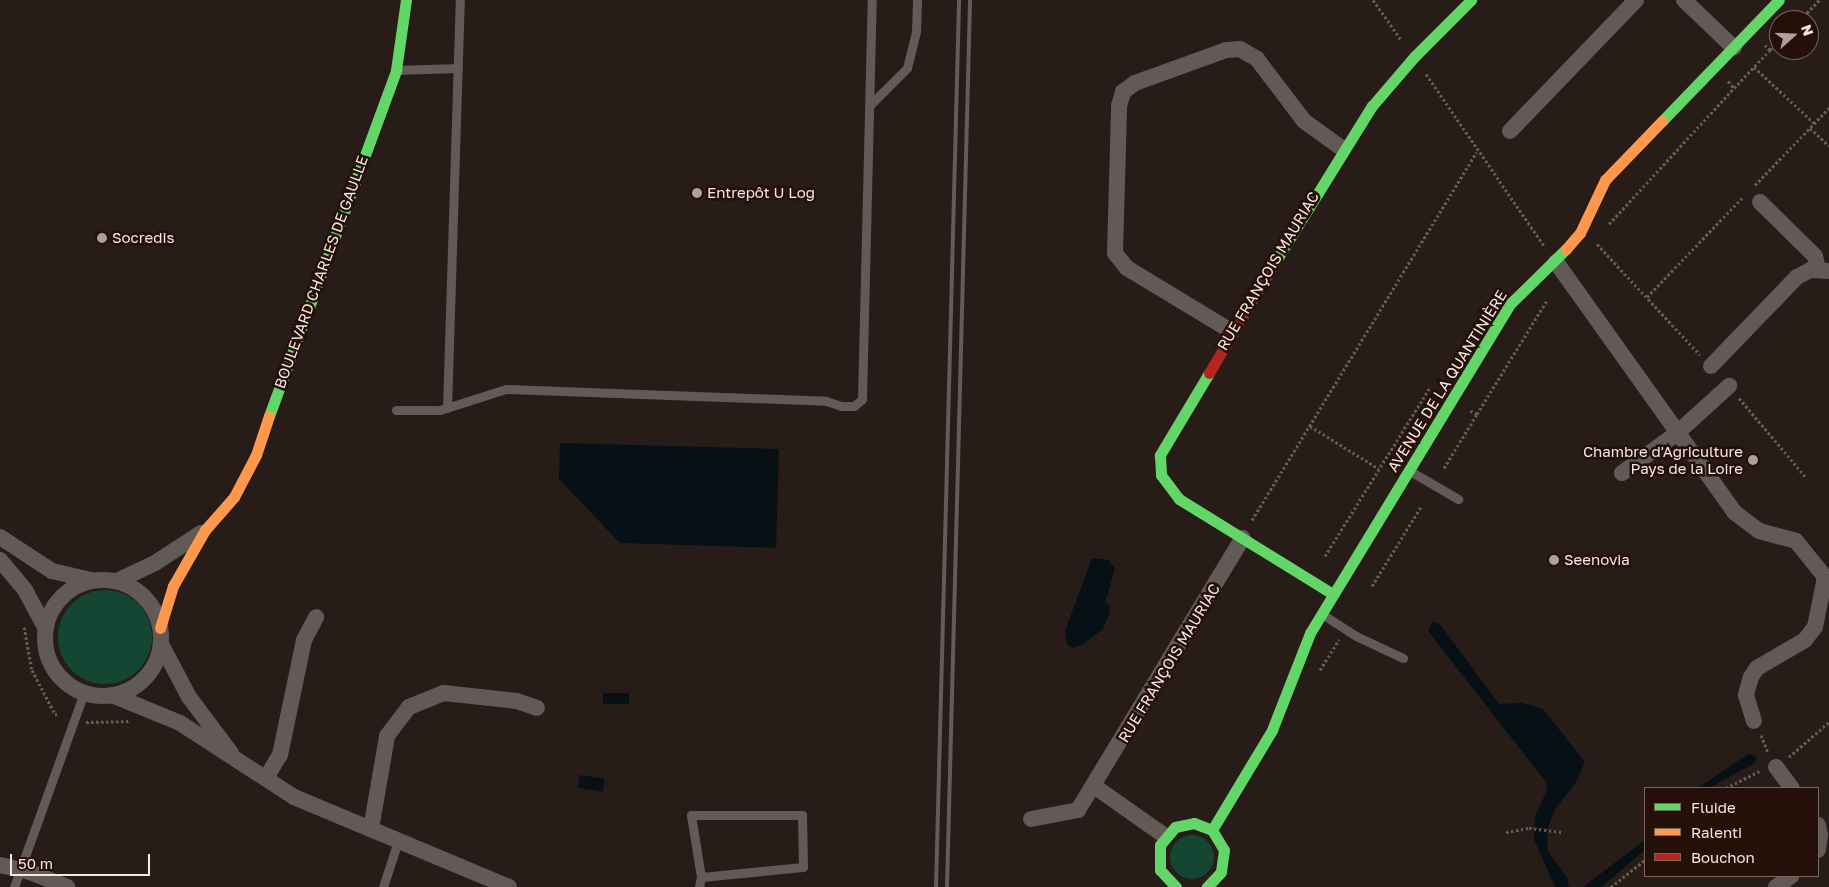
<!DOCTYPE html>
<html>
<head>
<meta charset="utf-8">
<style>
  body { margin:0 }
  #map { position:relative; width:1829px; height:887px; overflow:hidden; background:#271c17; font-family:"Golos Text",sans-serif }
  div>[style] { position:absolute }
  .green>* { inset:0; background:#144633 }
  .round { border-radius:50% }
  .water>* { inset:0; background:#071015; transform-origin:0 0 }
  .path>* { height:3px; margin-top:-1.5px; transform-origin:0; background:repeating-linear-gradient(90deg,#655d58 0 2.5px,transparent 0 5px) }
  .lane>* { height:9px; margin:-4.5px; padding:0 4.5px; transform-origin:4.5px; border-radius:4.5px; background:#625a56 }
  .street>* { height:16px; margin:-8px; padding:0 8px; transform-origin:8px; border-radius:8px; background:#625a56 }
  .street>.ring { margin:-8px; padding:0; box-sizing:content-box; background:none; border:16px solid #625a56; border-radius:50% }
  .fast>* { height:11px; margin:-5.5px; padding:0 5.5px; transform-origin:5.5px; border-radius:5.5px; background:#63d668 }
  .slow>* { height:11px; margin:-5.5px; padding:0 5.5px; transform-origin:5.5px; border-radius:5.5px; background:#ff974d }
  .jam>* { height:11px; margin:-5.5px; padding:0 5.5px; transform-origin:5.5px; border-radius:5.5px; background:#b3261e }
  .rail>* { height:4px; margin:-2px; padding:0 2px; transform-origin:2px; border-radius:2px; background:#645c58 }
  .dots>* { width:14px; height:14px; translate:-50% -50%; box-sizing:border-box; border:2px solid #241008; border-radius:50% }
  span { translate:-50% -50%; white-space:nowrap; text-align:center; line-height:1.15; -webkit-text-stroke:5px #241008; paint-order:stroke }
  .poi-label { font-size:15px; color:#f7e8e2 }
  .left { translate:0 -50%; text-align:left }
  .right { translate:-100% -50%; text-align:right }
  .street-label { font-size:15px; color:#f7e8e2 }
  .legend { position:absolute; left:1644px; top:787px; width:175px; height:90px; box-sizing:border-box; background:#241008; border:1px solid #78665f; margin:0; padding:6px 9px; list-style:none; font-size:15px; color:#f7e8e2 }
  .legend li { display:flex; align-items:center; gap:10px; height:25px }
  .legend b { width:25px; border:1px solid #78665f }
  .north { position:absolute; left:1769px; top:10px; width:50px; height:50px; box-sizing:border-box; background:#241008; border:1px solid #78665f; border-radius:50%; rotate:70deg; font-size:14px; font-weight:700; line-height:20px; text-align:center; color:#f7e8e2 }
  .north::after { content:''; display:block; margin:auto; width:18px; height:22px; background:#aea19b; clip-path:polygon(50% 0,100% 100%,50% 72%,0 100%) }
  .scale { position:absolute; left:10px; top:854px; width:140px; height:22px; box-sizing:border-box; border:2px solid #f7e8e2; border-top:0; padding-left:6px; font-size:15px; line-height:18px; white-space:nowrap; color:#f7e8e2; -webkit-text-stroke:4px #241008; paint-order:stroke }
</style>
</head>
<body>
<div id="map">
  <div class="green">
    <i class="round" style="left:58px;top:590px;width:94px;height:94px"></i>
    <i class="round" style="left:1170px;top:835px;width:44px;height:44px"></i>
  </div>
  <div class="water">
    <i style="clip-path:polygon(560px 443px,779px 449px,776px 548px,620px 543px,559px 479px)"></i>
    <i style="clip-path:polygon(1092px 558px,1108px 560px,1115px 568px,1105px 603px,1110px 606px,1109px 614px,1103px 629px,1082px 645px,1072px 648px,1067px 644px,1065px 631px)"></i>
    <i style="clip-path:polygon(1432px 622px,1439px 623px,1499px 704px,1522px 703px,1543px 709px,1585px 762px,1575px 784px,1555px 809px,1547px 830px,1548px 852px,1567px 877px,1569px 887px,1555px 887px,1534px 839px,1535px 817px,1547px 790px,1546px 782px,1428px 631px)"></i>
    <i style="left:603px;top:693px;width:26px;height:11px"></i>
    <i style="clip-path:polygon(1748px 754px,1756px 756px,1755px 763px,1709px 788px,1698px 788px)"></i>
    <i style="left:580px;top:775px;width:25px;height:13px;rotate:9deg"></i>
    <i style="clip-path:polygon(1645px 840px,1645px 850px,1612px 878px,1601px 887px,1583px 887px)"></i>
  </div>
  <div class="path">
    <i style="left:1373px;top:0;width:49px;rotate:55deg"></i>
    <i style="left:1800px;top:20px;width:28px;rotate:-46deg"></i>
    <i style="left:1770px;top:50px;width:13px;rotate:-45deg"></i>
    <i style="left:1754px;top:67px;width:82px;rotate:43deg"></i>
    <i style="left:1426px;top:74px;width:209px;rotate:55.5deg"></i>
    <i style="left:1728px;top:81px;width:9px;rotate:49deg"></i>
    <i style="left:1734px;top:88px;width:52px;rotate:-46.5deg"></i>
    <i style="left:1770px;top:50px;width:7px;rotate:-135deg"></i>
    <i style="left:1810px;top:128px;width:26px;rotate:43deg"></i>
    <i style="left:1755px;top:185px;width:107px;rotate:-46.1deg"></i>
    <i style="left:1609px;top:224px;width:185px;rotate:-47.4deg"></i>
    <i style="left:1597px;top:244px;width:151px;rotate:47.1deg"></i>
    <i style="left:1647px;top:297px;width:139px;rotate:-46.2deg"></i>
    <i style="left:1739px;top:398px;width:102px;rotate:49.8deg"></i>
    <i style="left:1477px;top:414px;width:134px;rotate:-58.4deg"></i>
    <i style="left:1310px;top:426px;width:81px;rotate:31.9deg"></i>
    <i style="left:1444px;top:468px;width:63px;rotate:-58.6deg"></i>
    <i style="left:1477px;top:414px;width:9px;rotate:-153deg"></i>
    <i style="left:1252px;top:520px;width:431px;rotate:-58.6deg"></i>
    <i style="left:1325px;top:556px;width:200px;rotate:-58.1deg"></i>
    <i style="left:1372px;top:586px;width:95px;rotate:-58.3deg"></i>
    <i style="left:24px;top:627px;width:44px;rotate:79.5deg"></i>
    <i style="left:32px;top:670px;width:50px;rotate:62.4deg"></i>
    <i style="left:55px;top:714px;width:5px"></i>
    <i style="left:1320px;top:670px;width:36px;rotate:-58deg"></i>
    <i style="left:86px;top:722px;width:43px;rotate:-1.3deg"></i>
    <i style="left:1761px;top:735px;width:18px;rotate:68deg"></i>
    <i style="left:1789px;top:757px;width:53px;rotate:-41.2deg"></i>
    <i style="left:1726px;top:788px;width:39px;rotate:-27deg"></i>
    <i style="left:1506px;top:832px;width:23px;rotate:-10deg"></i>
    <i style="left:1529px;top:828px;width:33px;rotate:7deg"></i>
    <i style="left:1611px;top:887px;width:43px;rotate:-38.5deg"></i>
  </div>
  <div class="lane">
    <i style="left:397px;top:70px;width:61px;rotate:-1.9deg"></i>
    <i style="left:869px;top:106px;width:54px;rotate:-45deg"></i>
    <i style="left:907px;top:68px;width:38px;rotate:-76deg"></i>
    <i style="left:916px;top:31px;width:31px;rotate:-88deg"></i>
    <i style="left:447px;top:408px;width:408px;rotate:-88.2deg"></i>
    <i style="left:396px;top:410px;width:44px"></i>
    <i style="left:440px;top:410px;width:69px;rotate:-17.7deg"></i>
    <i style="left:506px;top:389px;width:320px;rotate:2.1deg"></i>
    <i style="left:826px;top:401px;width:16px;rotate:18deg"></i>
    <i style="left:841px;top:406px;width:13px"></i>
    <i style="left:854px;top:406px;width:11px;rotate:-41deg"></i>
    <i style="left:862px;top:399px;width:399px;rotate:-88.6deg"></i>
    <i style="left:1410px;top:471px;width:56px;rotate:30.3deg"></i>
    <i style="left:1322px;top:614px;width:40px;rotate:32.9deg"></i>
    <i style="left:1356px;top:636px;width:52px;rotate:25.1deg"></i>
    <i style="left:14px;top:887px;width:206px;rotate:-70.2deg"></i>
    <i style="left:383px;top:887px;width:48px;rotate:-71.9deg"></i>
    <i style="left:699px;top:887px;width:10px;rotate:-79deg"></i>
    <i style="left:701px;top:877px;width:63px;rotate:-99.2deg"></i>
    <i style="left:691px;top:815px;width:111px"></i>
    <i style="left:802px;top:815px;width:52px;rotate:88.9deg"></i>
    <i style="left:803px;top:867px;width:102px;rotate:174.4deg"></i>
  </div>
  <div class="street">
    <i style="left:1684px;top:0;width:69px;rotate:43.8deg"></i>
    <i style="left:1510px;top:131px;width:182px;rotate:-46.1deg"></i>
    <i style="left:1760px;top:202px;width:77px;rotate:44.5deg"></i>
    <i style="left:1815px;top:256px;width:13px;rotate:77deg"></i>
    <i style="left:1556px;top:262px;width:307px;rotate:54.5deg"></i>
    <i style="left:1734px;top:512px;width:31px;rotate:37deg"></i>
    <i style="left:1759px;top:531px;width:38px;rotate:15deg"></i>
    <i style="left:1796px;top:541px;width:46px;rotate:51.1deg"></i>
    <i style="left:1825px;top:577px;width:51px;rotate:101.3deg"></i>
    <i style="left:1815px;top:627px;width:16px;rotate:128deg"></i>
    <i style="left:1805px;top:640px;width:56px;rotate:149.7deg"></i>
    <i style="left:1757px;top:668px;width:11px;rotate:124deg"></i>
    <i style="left:1751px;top:677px;width:19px;rotate:106deg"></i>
    <i style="left:1746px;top:695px;width:27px;rotate:73deg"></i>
    <i style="left:1231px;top:331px;width:122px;rotate:-148.8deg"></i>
    <i style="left:1127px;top:268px;width:19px;rotate:-129deg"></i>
    <i style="left:1115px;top:253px;width:147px;rotate:-88.4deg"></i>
    <i style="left:1119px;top:106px;width:15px;rotate:-74deg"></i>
    <i style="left:1123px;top:92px;width:15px;rotate:-37deg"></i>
    <i style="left:1135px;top:83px;width:97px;rotate:-19.9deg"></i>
    <i style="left:1226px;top:50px;width:14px;rotate:-4deg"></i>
    <i style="left:1240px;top:49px;width:20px;rotate:30deg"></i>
    <i style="left:1257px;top:59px;width:78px;rotate:52.8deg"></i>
    <i style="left:1304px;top:121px;width:48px;rotate:35.7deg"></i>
    <i style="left:1711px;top:366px;width:124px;rotate:-46deg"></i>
    <i style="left:1797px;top:277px;width:15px;rotate:-28deg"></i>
    <i style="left:1810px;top:270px;width:19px;rotate:3deg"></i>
    <i style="left:1622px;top:473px;width:67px;rotate:-35.8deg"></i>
    <i style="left:1676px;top:434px;width:72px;rotate:-42.2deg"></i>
    <i style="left:0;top:537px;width:62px;rotate:33.2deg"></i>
    <i style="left:52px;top:571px;width:40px;rotate:13deg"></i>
    <i style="left:0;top:560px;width:39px;rotate:50deg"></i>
    <i style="left:25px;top:590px;width:44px;rotate:61.7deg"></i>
    <i class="ring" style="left:45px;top:580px;width:100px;height:100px"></i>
    <i style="left:117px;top:581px;width:42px;rotate:-25.3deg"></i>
    <i style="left:155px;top:563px;width:55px;rotate:-33.1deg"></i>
    <i style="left:161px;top:644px;width:60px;rotate:62.2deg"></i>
    <i style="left:189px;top:697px;width:70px;rotate:53.1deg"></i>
    <i style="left:112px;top:695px;width:74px;rotate:22.4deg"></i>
    <i style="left:180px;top:723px;width:136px;rotate:33deg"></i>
    <i style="left:294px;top:797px;width:233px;rotate:22.7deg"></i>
    <i style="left:1776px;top:767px;width:26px;rotate:53deg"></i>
    <i style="left:266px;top:778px;width:27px;rotate:-59deg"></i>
    <i style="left:280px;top:755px;width:117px;rotate:-78.2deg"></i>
    <i style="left:304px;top:640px;width:26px;rotate:-62deg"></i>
    <i style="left:1094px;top:786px;width:87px;rotate:35.2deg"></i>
    <i style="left:1031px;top:819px;width:48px;rotate:-10.8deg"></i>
    <i style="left:1078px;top:810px;width:318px;rotate:-58.8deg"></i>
    <i style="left:1818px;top:825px;width:10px;rotate:79deg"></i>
    <i style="left:1820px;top:835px;width:15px;rotate:98deg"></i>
    <i style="left:371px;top:829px;width:94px;rotate:-80.2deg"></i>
    <i style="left:387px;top:736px;width:36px;rotate:-53deg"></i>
    <i style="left:409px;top:707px;width:38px;rotate:-22deg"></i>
    <i style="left:444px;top:693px;width:73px;rotate:6.3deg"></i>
    <i style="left:517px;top:701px;width:21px;rotate:19deg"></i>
    <i style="left:0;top:865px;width:31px;rotate:13deg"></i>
    <i style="left:30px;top:872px;width:40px;rotate:22deg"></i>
    <i style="left:1776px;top:887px;width:19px;rotate:-36deg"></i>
  </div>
  <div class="fast">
    <i style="left:1662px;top:121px;width:168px;rotate:-46deg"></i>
    <i style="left:1272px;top:267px;width:190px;rotate:-58.2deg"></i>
    <i style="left:1372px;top:106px;width:65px;rotate:-49.4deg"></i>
    <i style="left:1414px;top:57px;width:81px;rotate:-45deg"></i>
    <i style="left:1209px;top:373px;width:96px;rotate:120.9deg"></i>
    <i style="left:1160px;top:455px;width:20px;rotate:87deg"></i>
    <i style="left:1161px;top:475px;width:30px;rotate:53deg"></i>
    <i style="left:1179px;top:499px;width:181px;rotate:31.7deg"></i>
    <i style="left:269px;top:416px;width:369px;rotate:-69.8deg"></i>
    <i style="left:396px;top:70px;width:71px;rotate:-81.9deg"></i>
    <i style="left:1212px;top:830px;width:117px;rotate:-59deg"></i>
    <i style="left:1272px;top:730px;width:104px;rotate:-68.6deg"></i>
    <i style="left:1310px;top:633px;width:386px;rotate:-58.7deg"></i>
    <i style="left:1511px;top:303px;width:77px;rotate:-44.5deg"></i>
    <i style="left:1176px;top:887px;width:23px;rotate:-133deg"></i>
    <i style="left:1160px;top:870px;width:25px;rotate:-90deg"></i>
    <i style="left:1160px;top:845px;width:23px;rotate:-50deg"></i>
    <i style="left:1175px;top:827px;width:19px;rotate:-12deg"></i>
    <i style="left:1194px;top:823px;width:19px;rotate:21deg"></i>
    <i style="left:1212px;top:830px;width:23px;rotate:59deg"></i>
    <i style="left:1224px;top:850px;width:22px;rotate:98deg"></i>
    <i style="left:1221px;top:872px;width:21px;rotate:133deg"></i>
  </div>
  <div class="slow">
    <i style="left:1566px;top:249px;width:21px;rotate:-49deg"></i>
    <i style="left:1580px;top:233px;width:59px;rotate:-64.7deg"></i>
    <i style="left:1605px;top:180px;width:82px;rotate:-46deg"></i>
    <i style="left:160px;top:628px;width:44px;rotate:-72.8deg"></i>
    <i style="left:173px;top:586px;width:64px;rotate:-60.3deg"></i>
    <i style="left:205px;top:530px;width:44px;rotate:-48.7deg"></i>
    <i style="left:234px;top:497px;width:47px;rotate:-62.4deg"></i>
    <i style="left:256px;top:455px;width:41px;rotate:-71.6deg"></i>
  </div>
  <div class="jam">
    <i style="left:1209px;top:373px;width:123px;rotate:-59.3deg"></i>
  </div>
  <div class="rail">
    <i style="left:936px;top:887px;width:887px;rotate:-88.51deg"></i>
    <i style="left:947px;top:887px;width:887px;rotate:-88.51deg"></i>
  </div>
  <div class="dots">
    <i style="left:697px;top:193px;background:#aea19b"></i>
    <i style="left:102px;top:238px;background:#aea19b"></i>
    <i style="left:1753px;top:460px;background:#aea19b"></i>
    <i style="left:1554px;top:560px;background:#aea19b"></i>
  </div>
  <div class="poi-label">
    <span class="left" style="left:707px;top:193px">Entrepôt U Log</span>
    <span class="left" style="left:112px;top:238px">Socredis</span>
    <span class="right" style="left:1743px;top:460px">Chambre d'Agriculture<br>Pays de la Loire</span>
    <span class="left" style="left:1564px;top:560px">Seenovia</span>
  </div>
  <div class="street-label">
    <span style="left:1268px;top:271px;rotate:-59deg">RUE FRANÇOIS MAURIAC</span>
    <span style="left:321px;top:272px;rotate:-70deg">BOULEVARD CHARLES DE GAULLE</span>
    <span style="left:1447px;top:381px;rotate:-58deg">AVENUE DE LA QUANTINIÈRE</span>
    <span style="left:1169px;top:663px;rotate:-59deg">RUE FRANÇOIS MAURIAC</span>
  </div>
  <ul class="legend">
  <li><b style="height:6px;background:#63d668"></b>Fluide</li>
  <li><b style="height:6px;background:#ff974d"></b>Ralenti</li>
  <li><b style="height:6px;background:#b3261e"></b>Bouchon</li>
  </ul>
  <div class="north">N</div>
  <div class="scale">50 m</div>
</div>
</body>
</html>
